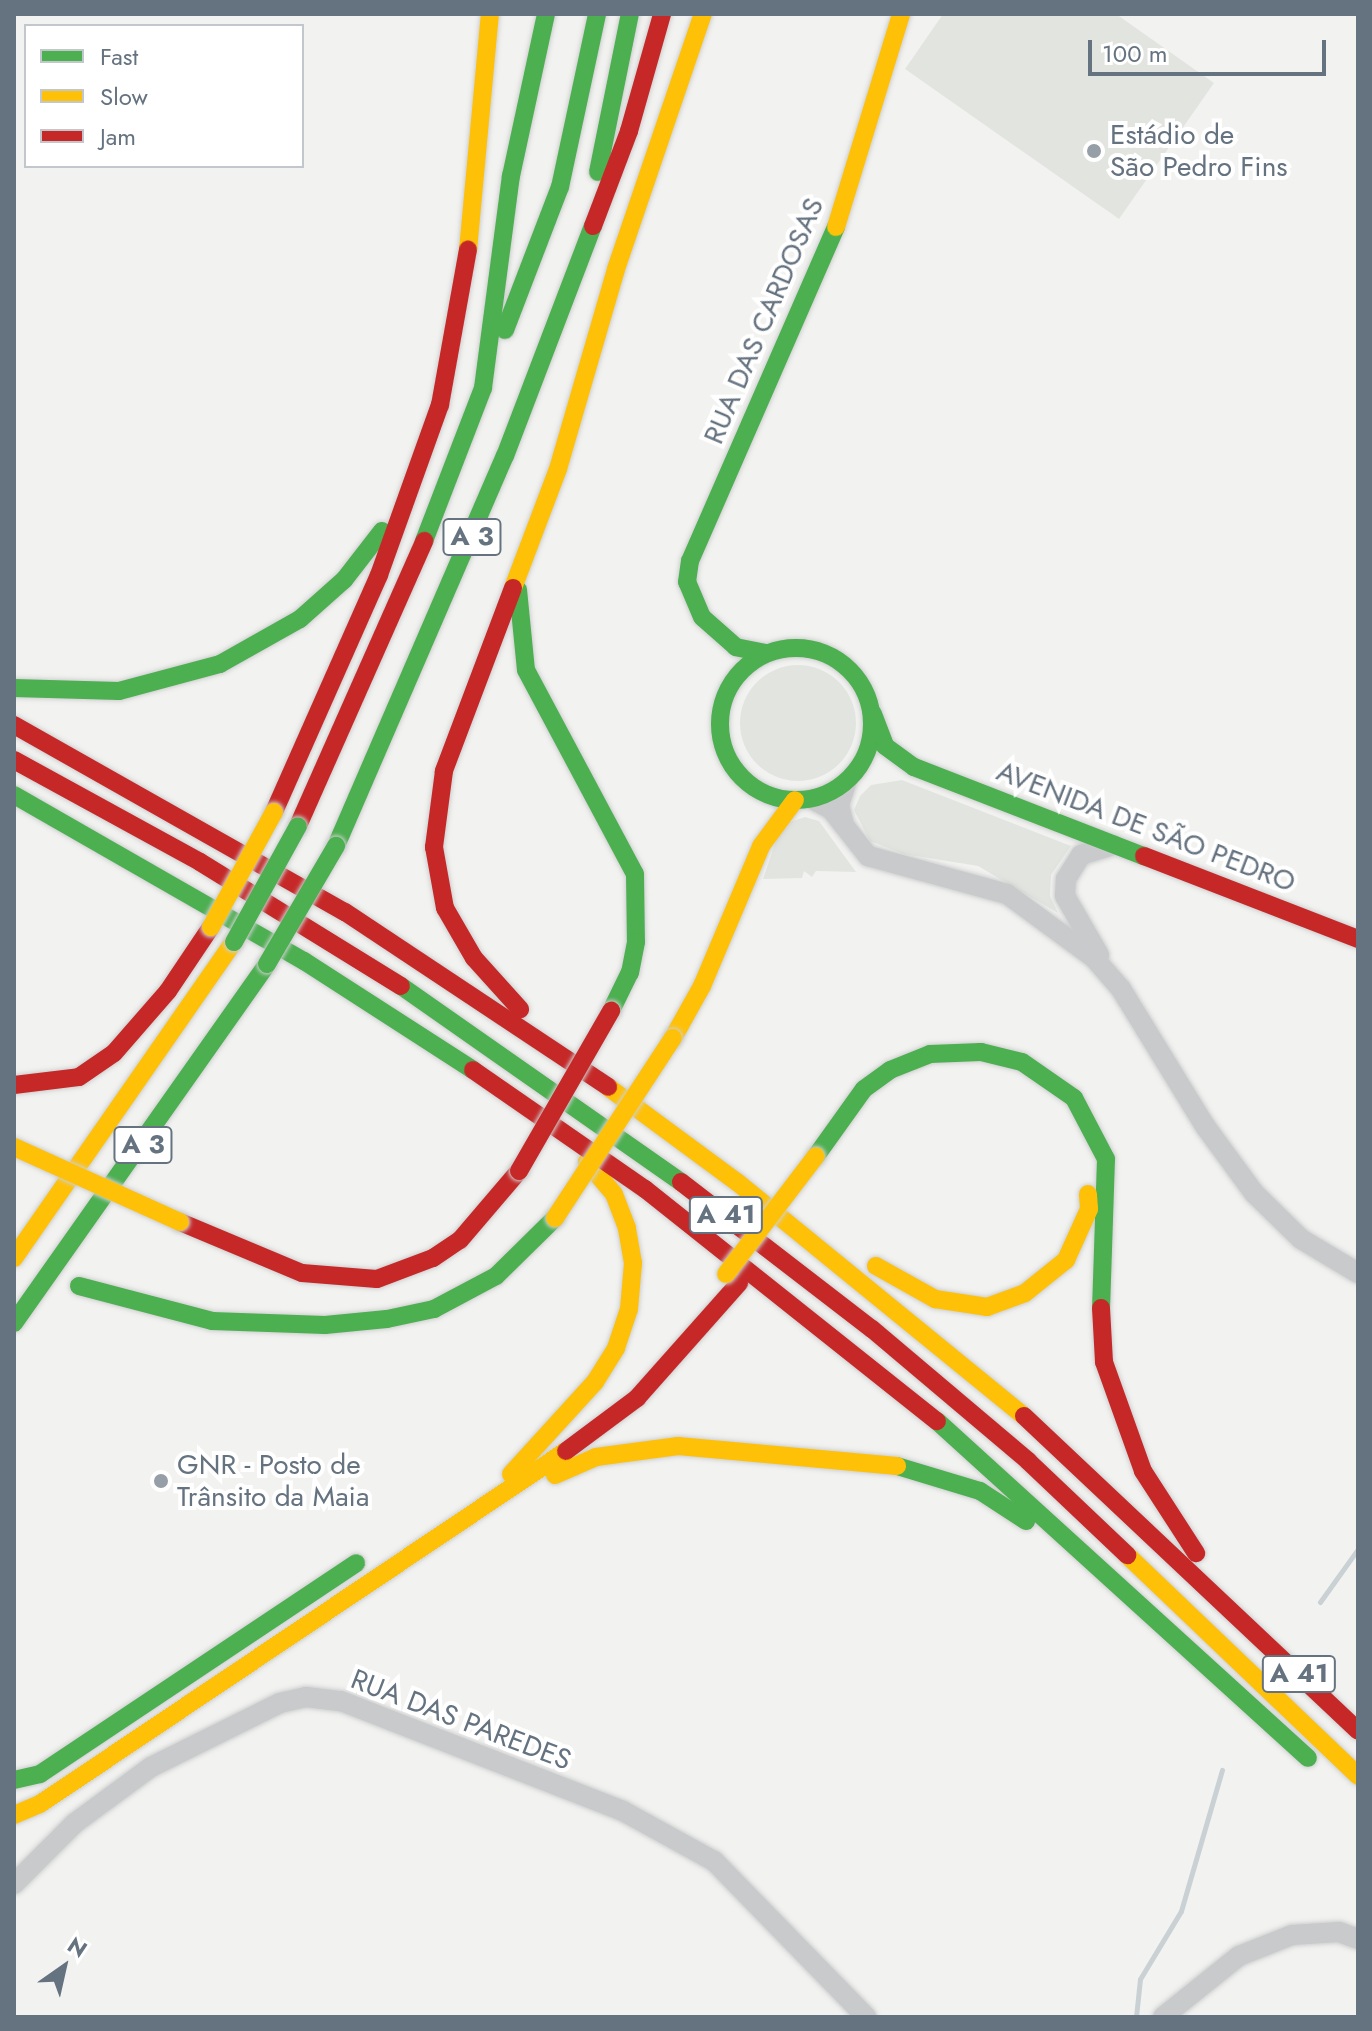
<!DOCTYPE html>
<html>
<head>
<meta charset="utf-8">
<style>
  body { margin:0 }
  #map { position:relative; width:1372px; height:2031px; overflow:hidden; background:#f2f3f1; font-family:Jost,sans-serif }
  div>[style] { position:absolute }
  .green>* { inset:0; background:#e2e5df }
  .round { border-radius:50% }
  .stream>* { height:5px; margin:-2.5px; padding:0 2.5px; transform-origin:2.5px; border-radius:2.5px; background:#cad1d4 }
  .roads { filter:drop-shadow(0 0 2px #cecfcf) drop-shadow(0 0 2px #cecfcf) }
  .street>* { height:20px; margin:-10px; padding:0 10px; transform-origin:10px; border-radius:10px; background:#c8cacb }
  .fast>* { height:18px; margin:-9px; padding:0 9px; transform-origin:9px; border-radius:9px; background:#4caf50 }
  .fast>.ring { margin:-9px; padding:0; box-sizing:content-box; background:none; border:18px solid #4caf50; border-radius:50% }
  .slow>* { height:18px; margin:-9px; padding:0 9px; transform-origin:9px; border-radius:9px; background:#ffc107 }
  .jam>* { height:18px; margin:-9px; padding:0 9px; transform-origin:9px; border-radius:9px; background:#c62828 }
  .bridges { filter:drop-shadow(0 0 2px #cecfcf) drop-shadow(0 0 2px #cecfcf) }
  .fast-bridge>* { height:18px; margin:-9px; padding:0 9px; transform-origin:9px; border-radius:9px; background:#4caf50 }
  .slow-bridge>* { height:18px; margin:-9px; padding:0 9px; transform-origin:9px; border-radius:9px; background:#ffc107 }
  .jam-bridge>* { height:18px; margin:-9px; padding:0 9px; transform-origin:9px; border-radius:9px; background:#c62828 }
  .dots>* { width:22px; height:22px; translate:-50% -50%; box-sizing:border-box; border:4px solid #fff; border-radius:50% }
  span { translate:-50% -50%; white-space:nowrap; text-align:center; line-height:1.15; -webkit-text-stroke:8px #fff; paint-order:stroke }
  .shield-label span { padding:2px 6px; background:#fff; border:2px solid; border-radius:6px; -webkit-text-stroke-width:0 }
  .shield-label { font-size:26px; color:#65727f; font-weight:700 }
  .poi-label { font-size:28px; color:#65727f }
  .left { translate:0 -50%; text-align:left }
  .street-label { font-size:28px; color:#65727f }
  .frame { position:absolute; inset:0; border:16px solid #65727f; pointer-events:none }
  .legend { position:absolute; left:24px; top:24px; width:280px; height:144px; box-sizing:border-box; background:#fff; border:2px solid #c1c7cc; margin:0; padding:10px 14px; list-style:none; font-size:24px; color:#65727f }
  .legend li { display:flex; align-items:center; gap:16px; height:40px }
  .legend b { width:40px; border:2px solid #c1c7cc }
  .north { position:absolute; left:24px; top:1927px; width:80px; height:80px; -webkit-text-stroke:6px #fff; paint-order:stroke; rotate:34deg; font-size:22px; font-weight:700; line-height:32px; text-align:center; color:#65727f }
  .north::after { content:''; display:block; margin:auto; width:28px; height:36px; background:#65727f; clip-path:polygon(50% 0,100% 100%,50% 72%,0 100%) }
  .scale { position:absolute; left:1088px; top:40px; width:238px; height:36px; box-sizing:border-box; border:4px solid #65727f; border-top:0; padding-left:10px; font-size:24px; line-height:28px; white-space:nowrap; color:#65727f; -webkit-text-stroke:6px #fff; paint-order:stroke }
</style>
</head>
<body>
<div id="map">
  <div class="green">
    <i style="clip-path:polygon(943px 14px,1116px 14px,1214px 83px,1119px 219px,905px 69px)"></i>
    <i class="round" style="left:740px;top:665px;width:116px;height:116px"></i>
    <i style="clip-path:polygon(902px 780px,1071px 846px,1051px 875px,1050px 896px,1058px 913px,978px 866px,904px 854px,870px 841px,854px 810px,860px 796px,871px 785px)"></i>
    <i style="clip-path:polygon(805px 817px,819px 821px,856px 872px,816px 871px,812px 877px,804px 871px,802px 878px,763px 879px,777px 838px,790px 822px)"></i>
  </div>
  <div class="stream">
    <i style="left:1320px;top:1602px;width:65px;rotate:-54.4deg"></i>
    <i style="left:1136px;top:2017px;width:38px;rotate:-84deg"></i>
    <i style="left:1140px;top:1979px;width:79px;rotate:-58.9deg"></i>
    <i style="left:1181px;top:1911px;width:147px;rotate:-73.8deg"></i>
  </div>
  <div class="roads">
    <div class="street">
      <i style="left:812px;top:799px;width:21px;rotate:28deg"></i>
      <i style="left:831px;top:809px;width:60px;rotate:51.8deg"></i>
      <i style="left:868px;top:856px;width:144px;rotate:15.3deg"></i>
      <i style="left:1007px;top:894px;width:108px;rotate:36.3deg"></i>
      <i style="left:1094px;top:958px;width:41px;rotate:48.9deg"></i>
      <i style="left:1121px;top:989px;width:161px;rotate:58.5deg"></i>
      <i style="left:1205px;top:1126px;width:83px;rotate:53.8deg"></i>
      <i style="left:1254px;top:1193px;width:66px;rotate:44.4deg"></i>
      <i style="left:1301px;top:1239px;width:66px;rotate:30.8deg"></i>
      <i style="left:844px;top:825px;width:21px;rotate:-104deg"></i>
      <i style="left:839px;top:805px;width:23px;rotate:-72deg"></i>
      <i style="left:1099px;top:955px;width:68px;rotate:-120deg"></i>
      <i style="left:1065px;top:896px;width:17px;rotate:-87deg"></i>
      <i style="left:1066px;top:879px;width:28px;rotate:-58deg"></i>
      <i style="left:1081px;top:855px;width:34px;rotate:-17deg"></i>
      <i style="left:14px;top:1884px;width:86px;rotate:-45deg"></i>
      <i style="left:75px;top:1823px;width:94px;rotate:-36.4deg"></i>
      <i style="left:151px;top:1767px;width:144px;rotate:-26.4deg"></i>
      <i style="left:280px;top:1703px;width:27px;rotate:-13deg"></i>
      <i style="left:306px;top:1697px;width:35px;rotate:7deg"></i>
      <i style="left:341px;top:1701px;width:303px;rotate:21.3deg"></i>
      <i style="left:623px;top:1811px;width:104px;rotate:28.8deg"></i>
      <i style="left:714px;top:1861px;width:218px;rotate:45.7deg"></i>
      <i style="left:1163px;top:2017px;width:97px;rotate:-38.8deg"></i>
      <i style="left:1239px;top:1956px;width:57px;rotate:-21.6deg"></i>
      <i style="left:1292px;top:1935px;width:47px;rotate:-3.7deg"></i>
      <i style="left:1339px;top:1932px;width:20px;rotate:20deg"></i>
    </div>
    <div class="fast">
      <i style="left:598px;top:172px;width:161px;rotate:-78.6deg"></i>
      <i style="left:505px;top:330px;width:153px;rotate:-69deg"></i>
      <i style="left:560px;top:187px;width:177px;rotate:-77.9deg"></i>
      <i style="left:424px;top:541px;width:164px;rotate:-68.9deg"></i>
      <i style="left:483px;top:388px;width:214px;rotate:-82.5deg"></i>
      <i style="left:511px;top:176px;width:166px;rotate:-77.8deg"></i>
      <i style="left:518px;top:590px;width:80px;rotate:84.3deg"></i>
      <i style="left:526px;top:670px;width:231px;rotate:61.9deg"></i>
      <i style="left:635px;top:874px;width:68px;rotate:89.2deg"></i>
      <i style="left:636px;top:942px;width:31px;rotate:101deg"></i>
      <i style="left:630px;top:972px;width:43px;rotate:116deg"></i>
      <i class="ring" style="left:720px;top:648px;width:134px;height:134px"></i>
      <i style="left:766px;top:653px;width:31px;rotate:-169deg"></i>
      <i style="left:736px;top:647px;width:45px;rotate:-138.6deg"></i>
      <i style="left:702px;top:617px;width:38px;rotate:-113deg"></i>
      <i style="left:687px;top:582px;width:21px;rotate:-82deg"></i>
      <i style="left:690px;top:561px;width:365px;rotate:-66.4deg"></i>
      <i style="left:14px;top:688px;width:105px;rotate:1.6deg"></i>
      <i style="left:119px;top:691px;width:105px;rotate:-15deg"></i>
      <i style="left:220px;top:664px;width:92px;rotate:-29.4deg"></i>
      <i style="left:300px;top:619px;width:59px;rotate:-41.6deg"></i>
      <i style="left:344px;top:580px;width:62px;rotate:-52.2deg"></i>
      <i style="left:873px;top:714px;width:34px;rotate:69deg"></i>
      <i style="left:885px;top:746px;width:36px;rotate:36deg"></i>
      <i style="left:914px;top:767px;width:247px;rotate:21.2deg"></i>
      <i style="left:14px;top:795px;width:334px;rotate:29.8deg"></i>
      <i style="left:304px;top:961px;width:201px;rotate:32.8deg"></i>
      <i style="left:336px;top:846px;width:425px;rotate:-66.6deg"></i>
      <i style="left:505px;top:456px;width:246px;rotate:-69.1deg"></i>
      <i style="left:401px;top:986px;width:342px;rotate:35deg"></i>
      <i style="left:816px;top:1156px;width:82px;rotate:-54.4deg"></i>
      <i style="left:864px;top:1089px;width:32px;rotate:-36deg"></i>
      <i style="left:890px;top:1070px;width:43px;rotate:-21.8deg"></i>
      <i style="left:930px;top:1054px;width:51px;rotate:-2.2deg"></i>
      <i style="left:981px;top:1052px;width:42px;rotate:13.7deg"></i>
      <i style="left:1022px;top:1062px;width:63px;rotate:34.7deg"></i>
      <i style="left:1074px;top:1098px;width:69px;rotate:62.3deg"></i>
      <i style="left:1106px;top:1159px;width:149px;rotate:91.9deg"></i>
      <i style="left:79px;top:1286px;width:138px;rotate:14.7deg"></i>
      <i style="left:212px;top:1321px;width:113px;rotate:2deg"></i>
      <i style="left:325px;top:1325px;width:62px;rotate:-5.5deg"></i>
      <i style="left:387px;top:1319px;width:48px;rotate:-12deg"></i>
      <i style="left:434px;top:1309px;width:70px;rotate:-28deg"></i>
      <i style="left:496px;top:1276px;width:83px;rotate:-44.5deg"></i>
      <i style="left:14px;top:1323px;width:439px;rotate:-54.8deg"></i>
      <i style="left:937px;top:1421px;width:501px;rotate:42.25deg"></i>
      <i style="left:897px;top:1466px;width:87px;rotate:16.8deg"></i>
      <i style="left:980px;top:1491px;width:55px;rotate:33.1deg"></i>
      <i style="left:14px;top:1780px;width:27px;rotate:-13deg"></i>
      <i style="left:40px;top:1774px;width:380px;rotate:-33.7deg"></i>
    </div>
    <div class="slow">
      <i style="left:836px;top:227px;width:223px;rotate:-73deg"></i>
      <i style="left:468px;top:250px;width:237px;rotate:-84.7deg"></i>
      <i style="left:513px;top:588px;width:127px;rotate:-69.3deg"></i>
      <i style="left:558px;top:469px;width:208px;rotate:-73.8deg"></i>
      <i style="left:616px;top:269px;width:269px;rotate:-71.2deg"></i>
      <i style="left:673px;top:1038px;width:60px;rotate:-60.9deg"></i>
      <i style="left:702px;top:986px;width:152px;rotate:-67.1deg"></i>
      <i style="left:761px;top:846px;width:57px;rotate:-53.5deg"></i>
      <i style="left:608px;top:1087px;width:160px;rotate:36.4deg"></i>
      <i style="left:737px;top:1182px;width:370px;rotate:39.2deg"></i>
      <i style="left:14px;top:1258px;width:385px;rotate:-55.2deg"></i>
      <i style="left:876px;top:1266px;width:68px;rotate:29.2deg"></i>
      <i style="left:935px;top:1299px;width:53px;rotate:8.7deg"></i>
      <i style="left:987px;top:1307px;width:40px;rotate:-20.2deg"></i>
      <i style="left:1025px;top:1293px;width:53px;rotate:-38.8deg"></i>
      <i style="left:1066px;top:1260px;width:56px;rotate:-65.7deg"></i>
      <i style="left:1089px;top:1209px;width:15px;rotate:-94deg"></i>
      <i style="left:511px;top:1474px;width:125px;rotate:-47.6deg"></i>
      <i style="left:595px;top:1382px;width:40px;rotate:-58deg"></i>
      <i style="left:616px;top:1348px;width:41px;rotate:-71.6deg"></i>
      <i style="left:629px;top:1309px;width:46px;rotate:-85deg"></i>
      <i style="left:633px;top:1263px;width:36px;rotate:-100deg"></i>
      <i style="left:627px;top:1228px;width:36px;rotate:-111deg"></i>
      <i style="left:614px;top:1194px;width:42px;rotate:-130.2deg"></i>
      <i style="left:555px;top:1475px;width:45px;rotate:-23.7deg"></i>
      <i style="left:596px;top:1457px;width:83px;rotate:-7.6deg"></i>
      <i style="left:678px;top:1446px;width:220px;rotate:5.2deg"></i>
      <i style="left:1127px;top:1555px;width:320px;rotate:43.7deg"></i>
      <i style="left:14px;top:1815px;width:28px;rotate:-23deg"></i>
      <i style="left:40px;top:1804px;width:633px;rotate:-33.87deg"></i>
    </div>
    <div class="jam">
      <i style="left:593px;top:226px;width:102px;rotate:-69.2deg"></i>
      <i style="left:629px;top:131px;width:122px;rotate:-74.2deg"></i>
      <i style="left:513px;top:588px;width:196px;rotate:110.7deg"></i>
      <i style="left:444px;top:771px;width:77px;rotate:97.5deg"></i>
      <i style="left:434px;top:847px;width:62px;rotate:79.8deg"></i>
      <i style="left:445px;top:908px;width:58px;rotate:59.9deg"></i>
      <i style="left:474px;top:958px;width:69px;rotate:48deg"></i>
      <i style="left:14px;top:725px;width:380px;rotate:29.5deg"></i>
      <i style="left:345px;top:912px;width:316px;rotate:33.6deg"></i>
      <i style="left:14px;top:760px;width:212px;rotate:28.7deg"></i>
      <i style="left:200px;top:862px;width:236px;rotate:31.7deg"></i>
      <i style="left:274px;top:812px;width:259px;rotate:-66.1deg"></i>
      <i style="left:379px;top:575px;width:181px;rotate:-70.3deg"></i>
      <i style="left:440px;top:405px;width:158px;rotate:-79.8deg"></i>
      <i style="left:298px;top:826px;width:312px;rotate:-66.1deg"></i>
      <i style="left:1144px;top:856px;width:230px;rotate:21.2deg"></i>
      <i style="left:473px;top:1070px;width:209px;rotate:34.7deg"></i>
      <i style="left:645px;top:1189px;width:373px;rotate:38.5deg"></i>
      <i style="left:14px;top:1085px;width:65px;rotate:-7deg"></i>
      <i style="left:79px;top:1077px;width:42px;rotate:-34.4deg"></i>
      <i style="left:114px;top:1053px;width:82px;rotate:-48.9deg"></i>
      <i style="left:168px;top:991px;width:77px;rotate:-56.1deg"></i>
      <i style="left:681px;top:1182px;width:241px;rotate:37.6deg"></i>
      <i style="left:872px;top:1329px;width:204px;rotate:40.2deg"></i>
      <i style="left:1028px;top:1461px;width:137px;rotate:43.5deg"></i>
      <i style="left:180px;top:1222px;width:132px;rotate:22.7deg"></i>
      <i style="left:302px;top:1273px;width:75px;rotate:4.6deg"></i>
      <i style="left:377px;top:1279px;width:60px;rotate:-20.6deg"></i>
      <i style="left:433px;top:1258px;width:32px;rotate:-34deg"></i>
      <i style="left:460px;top:1240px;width:91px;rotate:-49.5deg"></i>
      <i style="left:1101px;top:1308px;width:54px;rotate:86.8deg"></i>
      <i style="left:1104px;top:1362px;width:116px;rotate:70.3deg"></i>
      <i style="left:1143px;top:1471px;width:98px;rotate:57.1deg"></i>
      <i style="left:1024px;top:1416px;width:459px;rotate:43.3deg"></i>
      <i style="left:566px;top:1451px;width:89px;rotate:-36.7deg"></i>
      <i style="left:637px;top:1398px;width:154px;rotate:-48.4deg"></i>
    </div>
  </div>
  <div class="bridges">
    <div class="fast-bridge">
      <i style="left:234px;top:942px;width:132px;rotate:-61.1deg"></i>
      <i style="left:267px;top:964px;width:137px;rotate:-59.7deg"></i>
    </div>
    <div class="slow-bridge">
      <i style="left:211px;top:927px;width:131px;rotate:-61.3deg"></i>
      <i style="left:14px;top:1147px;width:182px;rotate:24.3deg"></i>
      <i style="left:555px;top:1218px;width:215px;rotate:-56.8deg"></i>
      <i style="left:726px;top:1274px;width:148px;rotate:-52.7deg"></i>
    </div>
    <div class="jam-bridge">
      <i style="left:519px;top:1171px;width:185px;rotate:-60.1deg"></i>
    </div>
  </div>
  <div class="dots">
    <i style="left:1094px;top:151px;background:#969fa7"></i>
    <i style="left:161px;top:1481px;background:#969fa7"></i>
  </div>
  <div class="shield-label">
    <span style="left:472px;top:537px">A 3</span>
    <span style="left:143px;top:1145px">A 3</span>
    <span style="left:726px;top:1215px">A 41</span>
    <span style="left:1299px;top:1674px">A 41</span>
  </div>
  <div class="poi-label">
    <span class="left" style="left:1110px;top:151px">Estádio de<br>São Pedro Fins</span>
    <span class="left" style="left:177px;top:1481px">GNR - Posto de<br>Trânsito da Maia</span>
  </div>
  <div class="street-label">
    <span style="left:764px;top:321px;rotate:-67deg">RUA DAS CARDOSAS</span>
    <span style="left:1146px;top:827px;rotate:21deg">AVENIDA DE SÃO PEDRO</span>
    <span style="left:461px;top:1720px;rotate:21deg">RUA DAS PAREDES</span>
  </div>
  <div class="frame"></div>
  <ul class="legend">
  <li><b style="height:10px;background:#4caf50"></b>Fast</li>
  <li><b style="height:10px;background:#ffc107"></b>Slow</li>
  <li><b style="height:10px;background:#c62828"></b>Jam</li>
  </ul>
  <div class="north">N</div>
  <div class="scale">100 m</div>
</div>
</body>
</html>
